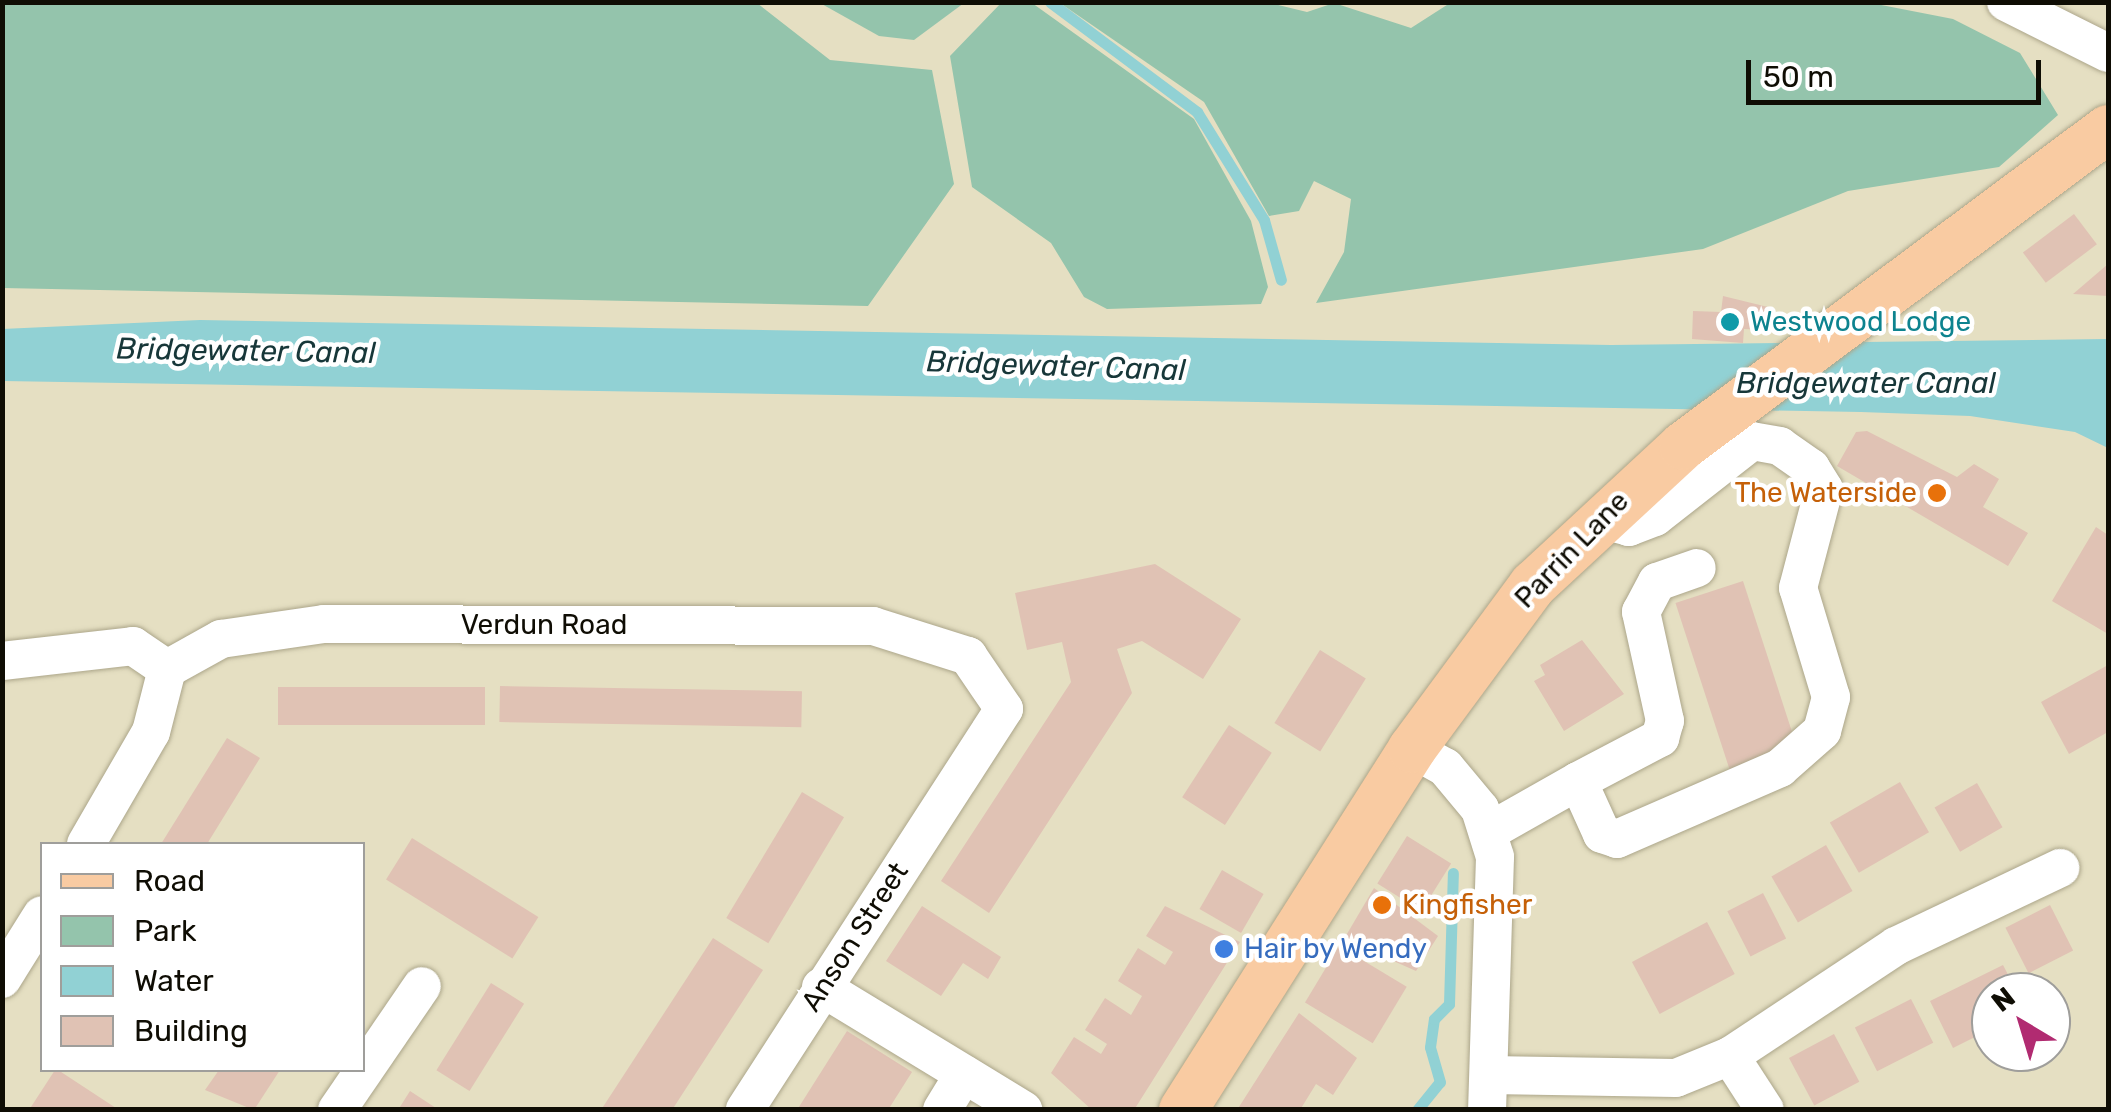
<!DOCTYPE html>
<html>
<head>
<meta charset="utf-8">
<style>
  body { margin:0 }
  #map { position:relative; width:2111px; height:1112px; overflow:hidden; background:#e5dfc2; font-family:Rubik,sans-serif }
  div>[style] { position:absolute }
  .green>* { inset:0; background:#94c4ac }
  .water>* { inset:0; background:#91d1d4 }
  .stream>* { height:11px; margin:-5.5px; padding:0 5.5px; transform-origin:5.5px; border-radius:5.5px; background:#91d1d4 }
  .building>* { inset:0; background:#e0c2b4; transform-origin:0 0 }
  .roads { filter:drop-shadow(0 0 2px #aca68a) drop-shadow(0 0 2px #aca68a) }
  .minor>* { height:38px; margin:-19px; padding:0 19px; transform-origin:19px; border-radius:19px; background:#fff }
  .major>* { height:48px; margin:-24px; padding:0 24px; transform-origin:24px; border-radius:24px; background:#f9cba2 }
  .dots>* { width:28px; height:28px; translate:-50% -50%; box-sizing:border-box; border:5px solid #fff; border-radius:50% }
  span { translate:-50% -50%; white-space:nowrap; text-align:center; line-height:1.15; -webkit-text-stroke:9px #fff; paint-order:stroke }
  .culture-label { font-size:28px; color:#0d838f }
  .left { translate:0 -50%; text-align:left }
  .food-label { font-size:28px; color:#c56008 }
  .right { translate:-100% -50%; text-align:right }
  .street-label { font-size:28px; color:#0f0d04 }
  .shop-label { font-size:28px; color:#366cbe }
  .water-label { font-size:30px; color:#173739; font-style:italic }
  .frame { position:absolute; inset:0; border:5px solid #0f0d04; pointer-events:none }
  .legend { position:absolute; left:40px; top:842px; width:325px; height:230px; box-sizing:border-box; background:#fff; border:2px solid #9f9e9b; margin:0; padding:12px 18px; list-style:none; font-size:30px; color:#0f0d04 }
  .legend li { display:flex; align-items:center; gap:20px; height:50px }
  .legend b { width:50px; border:2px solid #9f9e9b }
  .north { position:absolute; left:1971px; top:972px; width:100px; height:100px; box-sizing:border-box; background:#fff; border:2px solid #9f9e9b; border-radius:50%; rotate:322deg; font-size:28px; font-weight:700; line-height:40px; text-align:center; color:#0f0d04 }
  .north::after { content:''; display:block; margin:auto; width:35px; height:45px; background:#b12b71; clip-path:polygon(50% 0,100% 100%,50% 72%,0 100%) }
  .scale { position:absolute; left:1746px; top:60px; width:295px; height:45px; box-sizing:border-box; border:5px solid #0f0d04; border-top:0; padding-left:12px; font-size:30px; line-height:35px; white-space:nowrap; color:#0f0d04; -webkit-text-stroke:8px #fff; paint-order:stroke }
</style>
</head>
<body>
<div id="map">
  <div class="green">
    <i style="clip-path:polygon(1002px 2px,1032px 3px,1194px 119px,1251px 221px,1268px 287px,1261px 304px,1107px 309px,1084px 297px,1051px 243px,972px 187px,950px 56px)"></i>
    <i style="clip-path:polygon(2px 3px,757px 3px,830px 60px,932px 70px,954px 184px,868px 306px,3px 288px)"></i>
    <i style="clip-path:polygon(820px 3px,964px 3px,914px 40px,879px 36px)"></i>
    <i style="clip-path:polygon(1270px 3px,1307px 12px,1334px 3px,1411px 28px,1450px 3px,1871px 3px,1953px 19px,2020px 53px,2058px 115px,1999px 167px,1848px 191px,1703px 249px,1316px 303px,1344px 252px,1351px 199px,1314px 181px,1299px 211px,1269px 216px,1204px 102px,1060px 3px)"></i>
  </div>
  <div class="water">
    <i style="clip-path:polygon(200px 320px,1611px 345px,2108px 339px,2108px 448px,2075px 432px,1970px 416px,1861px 412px,3px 381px,2px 329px)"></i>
  </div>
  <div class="stream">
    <i style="left:1050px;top:2px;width:184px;rotate:36.8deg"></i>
    <i style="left:1197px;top:112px;width:127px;rotate:58.2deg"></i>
    <i style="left:1264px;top:220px;width:62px;rotate:74.2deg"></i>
    <i style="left:1417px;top:1110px;width:36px;rotate:-51deg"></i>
    <i style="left:1440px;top:1082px;width:36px;rotate:-106deg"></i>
    <i style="left:1430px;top:1047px;width:28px;rotate:-82deg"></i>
    <i style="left:1434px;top:1019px;width:21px;rotate:-45deg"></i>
    <i style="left:1449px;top:1004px;width:131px;rotate:-88.3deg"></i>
  </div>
  <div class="building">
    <i style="left:2074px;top:214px;width:38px;height:64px;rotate:53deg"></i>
    <i style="clip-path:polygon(2108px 264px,2108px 296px,2073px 294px)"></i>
    <i style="clip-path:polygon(1723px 296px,1768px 307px,1767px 330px,1744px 329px,1743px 343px,1692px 339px,1693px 311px,1721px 312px)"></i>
    <i style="clip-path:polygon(1867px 431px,1957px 477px,1974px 464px,1999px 479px,1983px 507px,2028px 533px,2008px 566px,1837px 466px,1856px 432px)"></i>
    <i style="clip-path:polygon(2096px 527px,2108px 535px,2108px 634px,2052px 601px)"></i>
    <i style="clip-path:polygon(1155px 564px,1241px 619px,1203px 679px,1142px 641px,1117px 649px,1132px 693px,989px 913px,941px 881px,1071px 682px,1062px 642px,1027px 650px,1015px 593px)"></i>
    <i style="left:1743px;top:581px;width:176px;height:71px;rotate:72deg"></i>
    <i style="clip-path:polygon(1582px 640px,1624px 694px,1564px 731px,1534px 681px,1545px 675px,1540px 665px)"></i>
    <i style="left:1320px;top:650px;width:54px;height:86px;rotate:32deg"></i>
    <i style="clip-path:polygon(2108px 665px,2108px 732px,2069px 754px,2041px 702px)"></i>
    <i style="left:500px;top:686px;width:302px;height:36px;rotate:1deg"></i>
    <i style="left:278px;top:687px;width:207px;height:38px"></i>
    <i style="left:1229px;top:725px;width:51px;height:86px;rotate:33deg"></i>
    <i style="clip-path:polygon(227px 738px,260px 758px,207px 844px,161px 844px)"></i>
    <i style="left:1900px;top:782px;width:58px;height:81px;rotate:60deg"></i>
    <i style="left:1977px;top:783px;width:51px;height:49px;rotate:60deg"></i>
    <i style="left:802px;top:792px;width:49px;height:147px;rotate:31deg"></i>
    <i style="left:1407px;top:836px;width:52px;height:56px;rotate:32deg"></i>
    <i style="left:412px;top:838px;width:149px;height:49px;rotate:32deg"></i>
    <i style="left:1826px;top:845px;width:53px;height:63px;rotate:60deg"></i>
    <i style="left:1222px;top:870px;width:48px;height:45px;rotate:30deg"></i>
    <i style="clip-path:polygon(1374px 888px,1438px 936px,1416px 971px,1344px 939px)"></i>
    <i style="left:1763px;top:893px;width:51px;height:40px;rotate:63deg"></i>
    <i style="left:2050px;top:905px;width:51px;height:50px;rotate:63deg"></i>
    <i style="clip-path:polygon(922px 906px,1001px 957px,988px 979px,963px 963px,941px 996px,886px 961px)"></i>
    <i style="clip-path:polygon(1165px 906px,1240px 942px,1134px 1110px,1092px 1110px,1051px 1073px,1074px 1037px,1101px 1054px,1107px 1044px,1085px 1030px,1105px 998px,1131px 1015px,1142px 996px,1118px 981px,1138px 948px,1165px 965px,1173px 952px,1146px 936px)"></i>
    <i style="left:1707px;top:922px;width:59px;height:85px;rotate:62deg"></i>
    <i style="clip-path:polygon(713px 938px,763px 970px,672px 1110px,601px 1110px)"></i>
    <i style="left:1339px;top:946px;width:79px;height:66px;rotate:31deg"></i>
    <i style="clip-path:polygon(2003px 965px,2017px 992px,1991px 992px,1991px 1029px,1953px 1048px,1930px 1001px)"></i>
    <i style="left:491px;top:983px;width:39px;height:103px;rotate:32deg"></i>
    <i style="left:1911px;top:999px;width:49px;height:63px;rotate:63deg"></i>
    <i style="clip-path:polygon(1299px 1013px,1357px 1058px,1333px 1095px,1316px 1084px,1300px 1110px,1237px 1110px)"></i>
    <i style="clip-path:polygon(847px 1031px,912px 1072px,888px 1110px,797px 1110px)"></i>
    <i style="left:1834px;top:1034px;width:54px;height:51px;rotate:62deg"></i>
    <i style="clip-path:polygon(55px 1070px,58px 1070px,119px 1110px,29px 1110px)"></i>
    <i style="clip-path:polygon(219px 1070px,280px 1070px,254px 1110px,205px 1090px)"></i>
    <i style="clip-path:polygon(410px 1091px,439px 1110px,398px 1110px)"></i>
  </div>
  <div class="roads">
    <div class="minor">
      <i style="left:2006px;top:2px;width:114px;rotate:26.6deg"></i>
      <i style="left:2px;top:661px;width:132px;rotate:-6.5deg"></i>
      <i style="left:133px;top:646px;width:41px;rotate:34.1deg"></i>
      <i style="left:167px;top:669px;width:62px;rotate:-29.1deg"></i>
      <i style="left:221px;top:639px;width:104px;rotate:-8.3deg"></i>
      <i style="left:324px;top:624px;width:549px;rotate:0.21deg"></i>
      <i style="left:873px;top:626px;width:100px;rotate:17.5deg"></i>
      <i style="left:968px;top:656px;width:64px;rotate:55.8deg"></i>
      <i style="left:1004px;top:709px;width:477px;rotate:122.9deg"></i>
      <i style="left:1412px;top:749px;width:38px;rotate:29deg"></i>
      <i style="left:1445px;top:767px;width:55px;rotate:50.2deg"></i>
      <i style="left:1480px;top:809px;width:50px;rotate:72.6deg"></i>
      <i style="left:1495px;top:857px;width:253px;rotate:91.8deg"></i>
      <i style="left:1578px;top:781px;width:93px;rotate:-27.7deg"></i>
      <i style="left:1660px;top:738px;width:18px;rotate:-74deg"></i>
      <i style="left:1665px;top:721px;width:112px;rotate:-102.4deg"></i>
      <i style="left:1641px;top:612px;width:34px;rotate:-62deg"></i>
      <i style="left:1657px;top:582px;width:42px;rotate:-19.3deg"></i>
      <i style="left:1488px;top:832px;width:103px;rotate:-29.5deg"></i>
      <i style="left:1578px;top:781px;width:58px;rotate:65.6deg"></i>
      <i style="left:1602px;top:834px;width:16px;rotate:18deg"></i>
      <i style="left:1617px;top:839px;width:178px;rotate:-23.5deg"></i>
      <i style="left:1780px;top:768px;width:56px;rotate:-41.4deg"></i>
      <i style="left:1822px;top:731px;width:35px;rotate:-75deg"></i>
      <i style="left:1831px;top:697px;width:114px;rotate:-106.8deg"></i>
      <i style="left:1798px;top:588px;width:102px;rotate:-75.3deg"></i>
      <i style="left:1824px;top:489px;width:25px;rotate:-122deg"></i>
      <i style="left:1811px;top:468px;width:38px;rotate:-145deg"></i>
      <i style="left:1780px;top:446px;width:28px;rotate:-170deg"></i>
      <i style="left:1752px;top:441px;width:123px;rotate:141.9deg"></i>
      <i style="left:1655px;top:517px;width:28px;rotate:159deg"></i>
      <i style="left:1629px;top:527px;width:30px;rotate:-165deg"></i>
      <i style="left:86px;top:844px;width:129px;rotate:-59.9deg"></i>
      <i style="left:151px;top:732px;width:65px;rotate:-75.7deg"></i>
      <i style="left:2px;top:979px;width:75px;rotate:-58deg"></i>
      <i style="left:821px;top:987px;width:237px;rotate:31.3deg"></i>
      <i style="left:1730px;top:1056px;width:64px;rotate:57.1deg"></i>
      <i style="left:1489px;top:1075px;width:187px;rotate:0.9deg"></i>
      <i style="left:1676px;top:1078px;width:58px;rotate:-22.2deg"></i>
      <i style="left:1730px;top:1056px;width:199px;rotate:-33.5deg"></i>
      <i style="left:1896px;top:946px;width:182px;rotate:-25.4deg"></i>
      <i style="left:337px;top:1110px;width:150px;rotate:-55.6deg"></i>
      <i style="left:942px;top:1110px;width:42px;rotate:-58.6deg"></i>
    </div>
    <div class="major">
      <i style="left:1183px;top:1110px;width:428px;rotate:-57.6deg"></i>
      <i style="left:1412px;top:749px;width:204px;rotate:-53.6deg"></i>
      <i style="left:1533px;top:585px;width:205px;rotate:-42.8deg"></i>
      <i style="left:1683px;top:446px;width:530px;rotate:-36.72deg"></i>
    </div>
  </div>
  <div class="dots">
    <i style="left:1730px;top:322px;background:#0f9aa8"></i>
    <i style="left:1937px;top:493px;background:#e8710a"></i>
    <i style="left:1382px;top:905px;background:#e8710a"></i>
    <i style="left:1224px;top:949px;background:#3f7fe0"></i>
  </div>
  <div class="culture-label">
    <span class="left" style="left:1750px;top:322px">Westwood Lodge</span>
  </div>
  <div class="food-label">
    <span class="right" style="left:1917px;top:493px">The Waterside</span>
    <span class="left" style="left:1402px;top:905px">Kingfisher</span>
  </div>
  <div class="street-label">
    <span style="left:1572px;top:550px;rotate:-46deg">Parrin Lane</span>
    <span style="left:544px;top:625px">Verdun Road</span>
    <span style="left:855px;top:937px;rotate:-57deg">Anson Street</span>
  </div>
  <div class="shop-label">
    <span class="left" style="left:1244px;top:949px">Hair by Wendy</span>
  </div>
  <div class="water-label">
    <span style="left:246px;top:351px;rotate:1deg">Bridgewater Canal</span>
    <span style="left:1056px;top:366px;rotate:2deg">Bridgewater Canal</span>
    <span style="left:1866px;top:383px">Bridgewater Canal</span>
  </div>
  <div class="frame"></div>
  <ul class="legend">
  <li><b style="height:12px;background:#f9cba2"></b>Road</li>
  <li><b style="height:28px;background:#94c4ac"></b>Park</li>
  <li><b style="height:28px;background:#91d1d4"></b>Water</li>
  <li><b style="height:28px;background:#e0c2b4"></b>Building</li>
  </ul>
  <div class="north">N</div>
  <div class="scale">50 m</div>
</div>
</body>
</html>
